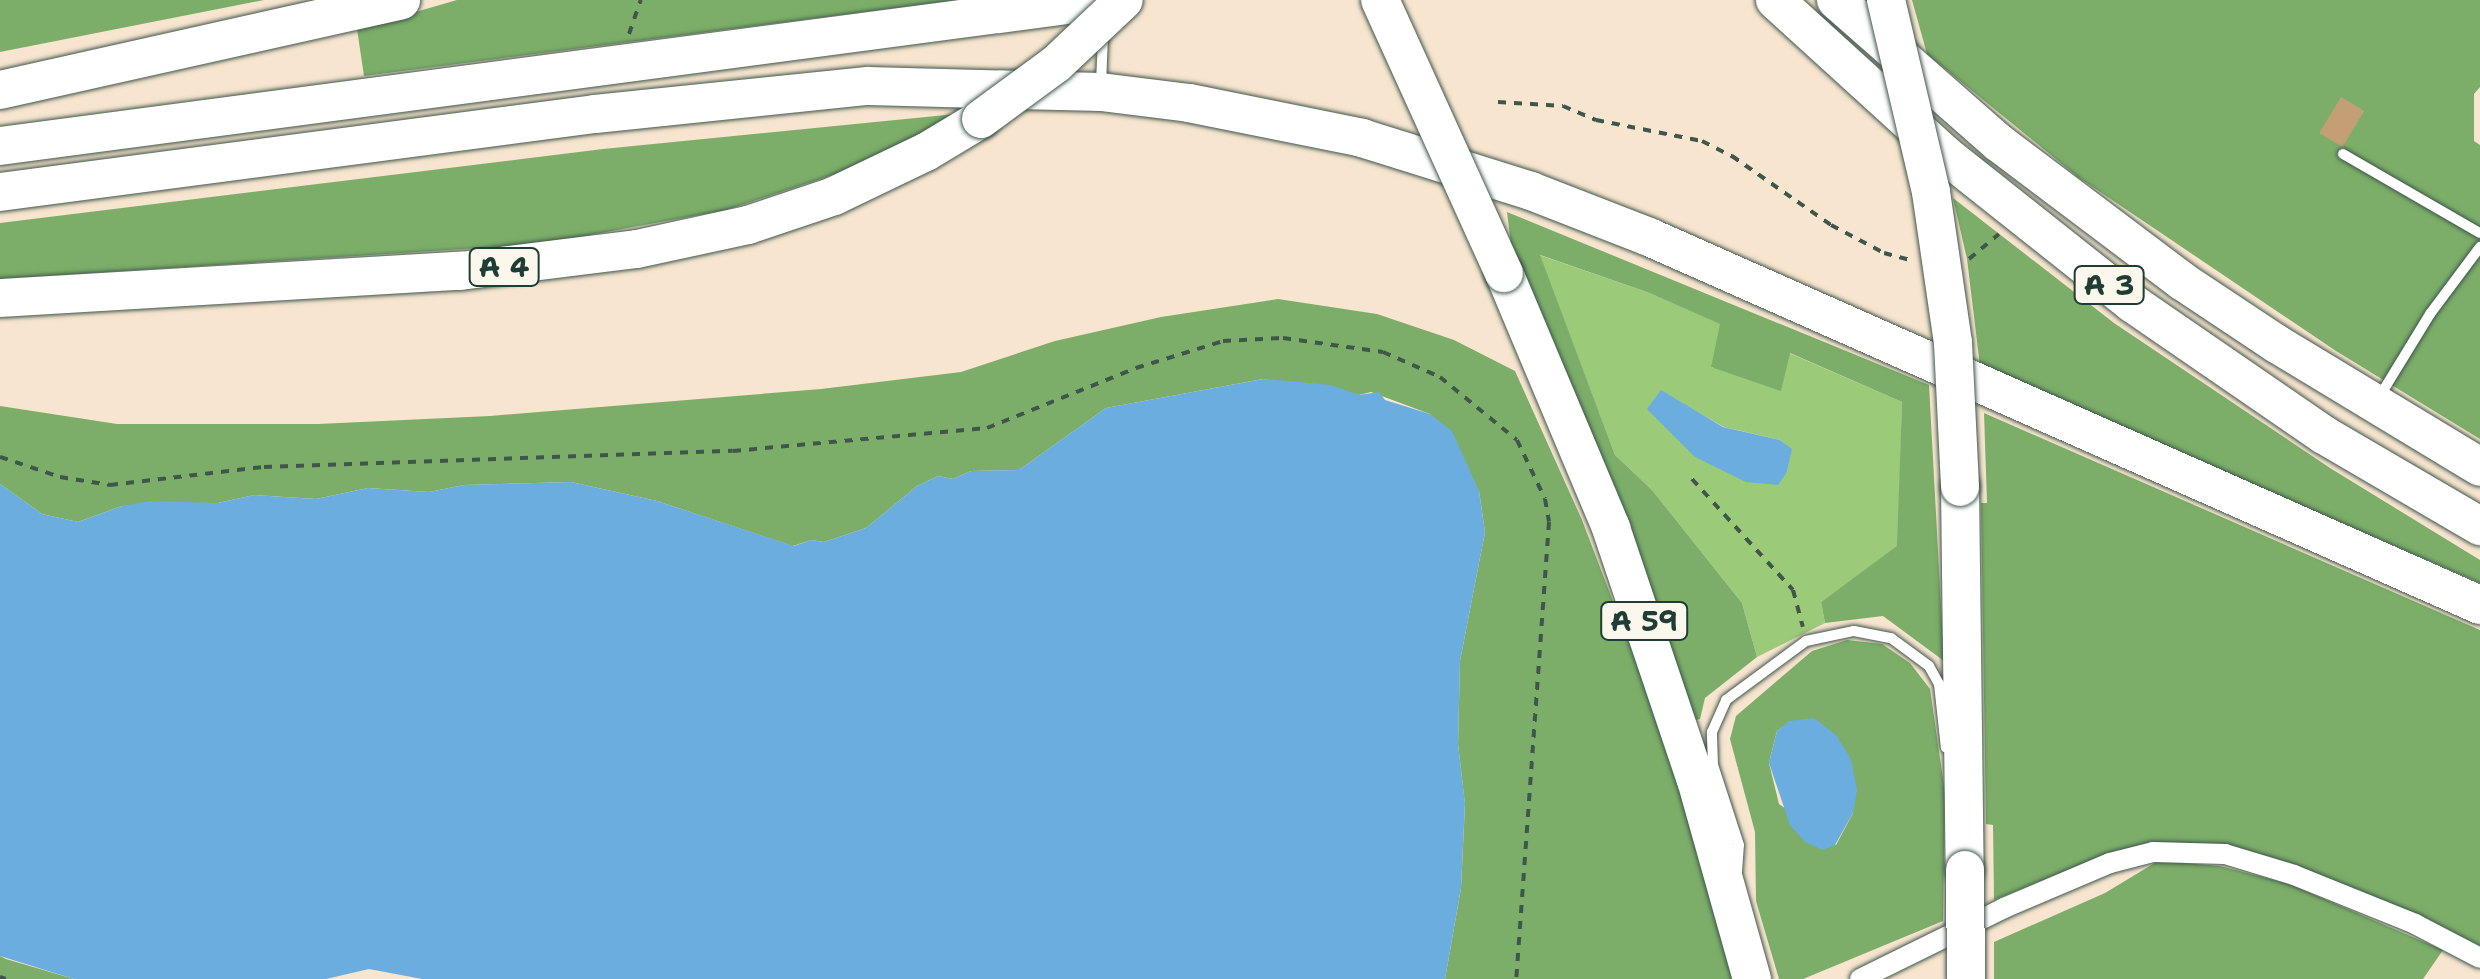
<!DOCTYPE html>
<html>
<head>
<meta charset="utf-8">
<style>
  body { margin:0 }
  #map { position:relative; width:2480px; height:979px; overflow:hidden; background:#f7e5cf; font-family:"Shantell Sans",sans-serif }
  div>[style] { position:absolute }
  .green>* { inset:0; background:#9bca79 }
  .forest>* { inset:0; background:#7cae69 }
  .water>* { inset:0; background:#6baddf }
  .building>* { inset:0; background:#c49f76; transform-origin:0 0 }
  .path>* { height:4px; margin-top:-2px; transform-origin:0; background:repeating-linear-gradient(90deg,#3f564b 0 8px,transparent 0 16px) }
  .roads { filter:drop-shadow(0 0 2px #3f564b) drop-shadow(0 0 2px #3f564b) }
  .service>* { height:10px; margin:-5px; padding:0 5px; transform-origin:5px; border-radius:5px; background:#fff }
  .minor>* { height:20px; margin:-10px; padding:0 10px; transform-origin:10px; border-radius:10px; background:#fff }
  .motorway>* { height:38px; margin:-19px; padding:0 19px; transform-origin:19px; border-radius:19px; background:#fff }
  .bridges { filter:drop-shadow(0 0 2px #3f564b) drop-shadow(0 0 2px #3f564b) }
  .motorway-bridge>* { height:38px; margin:-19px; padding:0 19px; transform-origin:19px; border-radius:19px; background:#fff }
  span { translate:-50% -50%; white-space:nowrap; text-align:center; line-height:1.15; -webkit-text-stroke:8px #fbf7ec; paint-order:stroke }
  .shield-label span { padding:2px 8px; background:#fbf7ec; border:2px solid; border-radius:8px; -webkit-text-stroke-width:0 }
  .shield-label { font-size:28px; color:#1f3d34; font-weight:700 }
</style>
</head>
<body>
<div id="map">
  <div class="green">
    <i style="clip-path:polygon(evenodd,1539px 255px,1647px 292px,1721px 324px,1712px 368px,1789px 353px,1902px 402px,1898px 546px,1821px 602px,1825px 623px,1757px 657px,1742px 603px,1652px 490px,1615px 455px,1539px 255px,1660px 391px,1724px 427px,1780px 440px,1791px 449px,1787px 472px,1660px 391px)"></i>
  </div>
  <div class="forest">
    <i style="clip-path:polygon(0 0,264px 0,0 52px)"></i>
    <i style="clip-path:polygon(457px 0,958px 0,364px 76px,357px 29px)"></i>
    <i style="clip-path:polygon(1912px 0,2480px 0,2480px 87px,2474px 94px,2474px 141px,2480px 145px,2480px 439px,2336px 351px,2078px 177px,1927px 54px)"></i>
    <i style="clip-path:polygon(976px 112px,872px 162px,726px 210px,541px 244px,0 279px,0 223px,603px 149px)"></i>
    <i style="clip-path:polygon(1953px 198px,2114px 323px,2330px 468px,2480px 560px,2480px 583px,1980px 366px,1967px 259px)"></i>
    <i style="clip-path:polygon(1507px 212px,1929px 385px,1944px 661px,1883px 616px,1825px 623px,1821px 602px,1897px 546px,1902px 402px,1790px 353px,1781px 391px,1711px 367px,1720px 324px,1647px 292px,1540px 255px,1615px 455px,1652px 490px,1742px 603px,1757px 657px,1705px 698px,1700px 719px,1692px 721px,1511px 245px)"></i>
    <i style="clip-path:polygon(1278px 299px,1377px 314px,1454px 340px,1515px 371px,1582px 520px,1660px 725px,1735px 979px,1445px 979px,1461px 888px,1465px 804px,1458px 744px,1460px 661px,1485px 532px,1479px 491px,1430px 414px,1371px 392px,1359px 395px,1263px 379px,1106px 408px,1019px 470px,971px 471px,953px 479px,938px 476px,917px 486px,866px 528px,824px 542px,811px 540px,793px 546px,657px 501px,571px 482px,464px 485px,429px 492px,368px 488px,316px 499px,254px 495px,218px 503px,122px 506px,78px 522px,42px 514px,0 484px,0 406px,117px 424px,318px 424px,490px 416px,821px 389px,961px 372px,1055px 341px,1161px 317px)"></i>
    <i style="clip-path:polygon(1984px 413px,2480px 630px,2480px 946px,2418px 914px,2226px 844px,2152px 842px,2085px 863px,1994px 900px,1993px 825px,1986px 824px,1981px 503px,1987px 503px)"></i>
    <i style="clip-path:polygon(evenodd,1847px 640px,1882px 644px,1910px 663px,1930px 689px,1945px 793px,1943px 921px,1803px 979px,1779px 979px,1756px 901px,1755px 832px,1730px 739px,1736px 716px,1812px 651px,1847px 640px,1789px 722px,1853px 813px,1836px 845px,1779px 804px,1769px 763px,1777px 731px,1789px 722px)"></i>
    <i style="clip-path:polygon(2158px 861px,2220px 866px,2289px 884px,2443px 950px,2423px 979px,1994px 979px,1994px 942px,2105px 893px)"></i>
    <i style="clip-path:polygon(0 956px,6px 959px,74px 979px,0 979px)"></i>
  </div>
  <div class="water">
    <i style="clip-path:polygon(1263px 379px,1331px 385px,1359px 395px,1379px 392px,1385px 400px,1430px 414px,1452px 431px,1479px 491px,1485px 532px,1460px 661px,1458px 744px,1465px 803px,1461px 888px,1445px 979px,422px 979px,369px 969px,326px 979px,74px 979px,0 956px,0 484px,42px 514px,78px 522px,122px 506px,151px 501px,218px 503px,254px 495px,316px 499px,368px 488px,429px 492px,464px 485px,571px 482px,657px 501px,794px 546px,811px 540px,824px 542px,866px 528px,917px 486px,938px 476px,953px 479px,971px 471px,1019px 470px,1106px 408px)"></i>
    <i style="clip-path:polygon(1661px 390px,1723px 427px,1780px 440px,1792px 449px,1787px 472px,1778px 485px,1746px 482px,1695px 457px,1647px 409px)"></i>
    <i style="clip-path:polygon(1814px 718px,1836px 735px,1851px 759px,1857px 790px,1853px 813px,1835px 845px,1823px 850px,1805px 842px,1790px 825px,1769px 763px,1777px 731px,1789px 721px)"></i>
  </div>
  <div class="building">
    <i style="left:2341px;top:97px;width:27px;height:42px;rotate:31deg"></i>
  </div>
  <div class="path">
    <i style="left:629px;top:34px;width:36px;rotate:-71deg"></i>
    <i style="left:1498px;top:102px;width:65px;rotate:3.5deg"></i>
    <i style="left:1563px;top:106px;width:36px;rotate:23deg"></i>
    <i style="left:1596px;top:120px;width:108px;rotate:11.2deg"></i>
    <i style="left:1702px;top:141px;width:34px;rotate:27deg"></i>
    <i style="left:1732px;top:156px;width:121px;rotate:34.9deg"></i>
    <i style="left:1831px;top:225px;width:60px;rotate:27.8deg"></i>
    <i style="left:1884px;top:253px;width:27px;rotate:15deg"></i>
    <i style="left:1969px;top:259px;width:39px;rotate:-40deg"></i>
    <i style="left:0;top:457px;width:63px;rotate:18.4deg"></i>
    <i style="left:60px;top:477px;width:51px;rotate:9.1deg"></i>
    <i style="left:110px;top:485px;width:155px;rotate:-6.7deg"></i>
    <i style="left:264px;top:467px;width:469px;rotate:-2deg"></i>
    <i style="left:733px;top:451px;width:255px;rotate:-5.2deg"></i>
    <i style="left:987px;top:428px;width:161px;rotate:-21.9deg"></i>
    <i style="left:1136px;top:368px;width:91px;rotate:-17.2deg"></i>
    <i style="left:1223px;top:341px;width:60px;rotate:-2.9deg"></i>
    <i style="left:1283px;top:338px;width:101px;rotate:8deg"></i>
    <i style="left:1383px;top:352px;width:62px;rotate:23.7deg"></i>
    <i style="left:1440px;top:377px;width:99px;rotate:39.3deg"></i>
    <i style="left:1517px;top:440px;width:65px;rotate:64.6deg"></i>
    <i style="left:1545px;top:499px;width:23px;rotate:80deg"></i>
    <i style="left:1549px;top:522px;width:458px;rotate:94.1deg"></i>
    <i style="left:1692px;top:479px;width:150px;rotate:47.7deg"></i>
    <i style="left:1793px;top:590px;width:38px;rotate:75deg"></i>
    <i style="left:0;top:977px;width:6px;rotate:18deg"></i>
  </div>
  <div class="roads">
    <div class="service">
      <i style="left:1101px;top:84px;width:48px;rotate:-87.6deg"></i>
      <i style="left:2343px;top:154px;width:158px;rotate:30deg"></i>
      <i style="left:2378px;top:399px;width:100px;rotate:-58.5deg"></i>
      <i style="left:2430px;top:314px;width:84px;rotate:-53.3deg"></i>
      <i style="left:1737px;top:872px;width:27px;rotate:-86deg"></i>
      <i style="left:1739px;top:845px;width:84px;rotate:-108deg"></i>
      <i style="left:1713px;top:765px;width:33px;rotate:-92deg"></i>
      <i style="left:1712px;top:732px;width:35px;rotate:-66deg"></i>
      <i style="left:1726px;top:700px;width:99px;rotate:-36.4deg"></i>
      <i style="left:1806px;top:641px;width:49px;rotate:-11.8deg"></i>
      <i style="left:1854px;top:631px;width:38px;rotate:11deg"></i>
      <i style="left:1891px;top:638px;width:47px;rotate:36.4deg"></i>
      <i style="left:1929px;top:666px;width:21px;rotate:61deg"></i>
      <i style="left:1939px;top:684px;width:64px;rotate:83.8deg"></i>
    </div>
    <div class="minor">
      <i style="left:1860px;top:979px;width:161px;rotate:-26.2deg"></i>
      <i style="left:2004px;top:908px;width:115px;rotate:-23deg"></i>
      <i style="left:2110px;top:863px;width:44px;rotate:-14.3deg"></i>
      <i style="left:2153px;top:852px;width:72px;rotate:1.6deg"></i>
      <i style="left:2225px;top:854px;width:72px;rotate:16.9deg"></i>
      <i style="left:2294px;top:875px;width:131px;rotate:22deg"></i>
      <i style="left:2415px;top:924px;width:73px;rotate:27.6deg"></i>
    </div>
    <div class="motorway">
      <i style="left:1775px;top:0;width:229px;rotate:42.3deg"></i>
      <i style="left:1944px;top:154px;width:240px;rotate:38.4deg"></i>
      <i style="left:2132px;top:303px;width:233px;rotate:34.5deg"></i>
      <i style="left:2324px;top:435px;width:181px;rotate:30.3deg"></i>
      <i style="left:1836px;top:0;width:217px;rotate:41.3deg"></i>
      <i style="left:1999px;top:143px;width:229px;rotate:37deg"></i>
      <i style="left:2182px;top:281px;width:114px;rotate:33.6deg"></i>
      <i style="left:2277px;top:344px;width:237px;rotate:31.2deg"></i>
      <i style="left:0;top:90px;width:411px;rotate:-12.6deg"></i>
      <i style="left:0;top:146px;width:1115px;rotate:-7.53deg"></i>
      <i style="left:0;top:192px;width:600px;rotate:-7.47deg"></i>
      <i style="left:595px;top:114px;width:274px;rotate:-5.9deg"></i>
      <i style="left:868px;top:86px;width:233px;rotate:1.5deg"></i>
      <i style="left:1101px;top:92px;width:89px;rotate:7.1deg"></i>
      <i style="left:1189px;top:103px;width:177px;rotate:11.4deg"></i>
      <i style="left:1362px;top:138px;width:177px;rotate:17.4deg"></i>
      <i style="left:1531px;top:191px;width:127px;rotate:21.3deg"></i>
      <i style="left:1649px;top:237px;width:909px;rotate:23.89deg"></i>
      <i style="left:1504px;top:273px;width:277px;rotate:67.2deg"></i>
      <i style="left:1611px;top:528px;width:266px;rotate:71.4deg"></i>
      <i style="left:1696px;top:780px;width:207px;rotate:74.3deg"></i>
      <i style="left:0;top:298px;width:461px;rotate:-3.4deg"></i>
      <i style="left:460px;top:271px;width:178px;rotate:-7.1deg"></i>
      <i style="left:637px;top:249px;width:114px;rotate:-12.2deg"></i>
      <i style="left:748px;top:225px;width:91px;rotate:-18.6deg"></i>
      <i style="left:834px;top:196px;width:102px;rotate:-25.6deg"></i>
      <i style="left:926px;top:152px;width:64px;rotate:-31deg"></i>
      <i style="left:1960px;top:487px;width:383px;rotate:89.3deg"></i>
    </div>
  </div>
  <div class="bridges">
    <div class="motorway-bridge">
      <i style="left:1380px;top:0;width:300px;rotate:65.6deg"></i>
      <i style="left:1886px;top:0;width:197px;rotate:76.8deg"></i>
      <i style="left:1931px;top:192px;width:153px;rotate:81.7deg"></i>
      <i style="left:1953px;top:343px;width:144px;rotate:87.2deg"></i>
      <i style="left:981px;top:119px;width:93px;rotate:-36.3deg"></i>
      <i style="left:1056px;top:64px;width:93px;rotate:-43.3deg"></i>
      <i style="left:1965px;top:870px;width:109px;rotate:89.5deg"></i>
    </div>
  </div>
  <div class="shield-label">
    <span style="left:504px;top:267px">A 4</span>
    <span style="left:2109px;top:285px">A 3</span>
    <span style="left:1644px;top:621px">A 59</span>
  </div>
</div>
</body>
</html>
